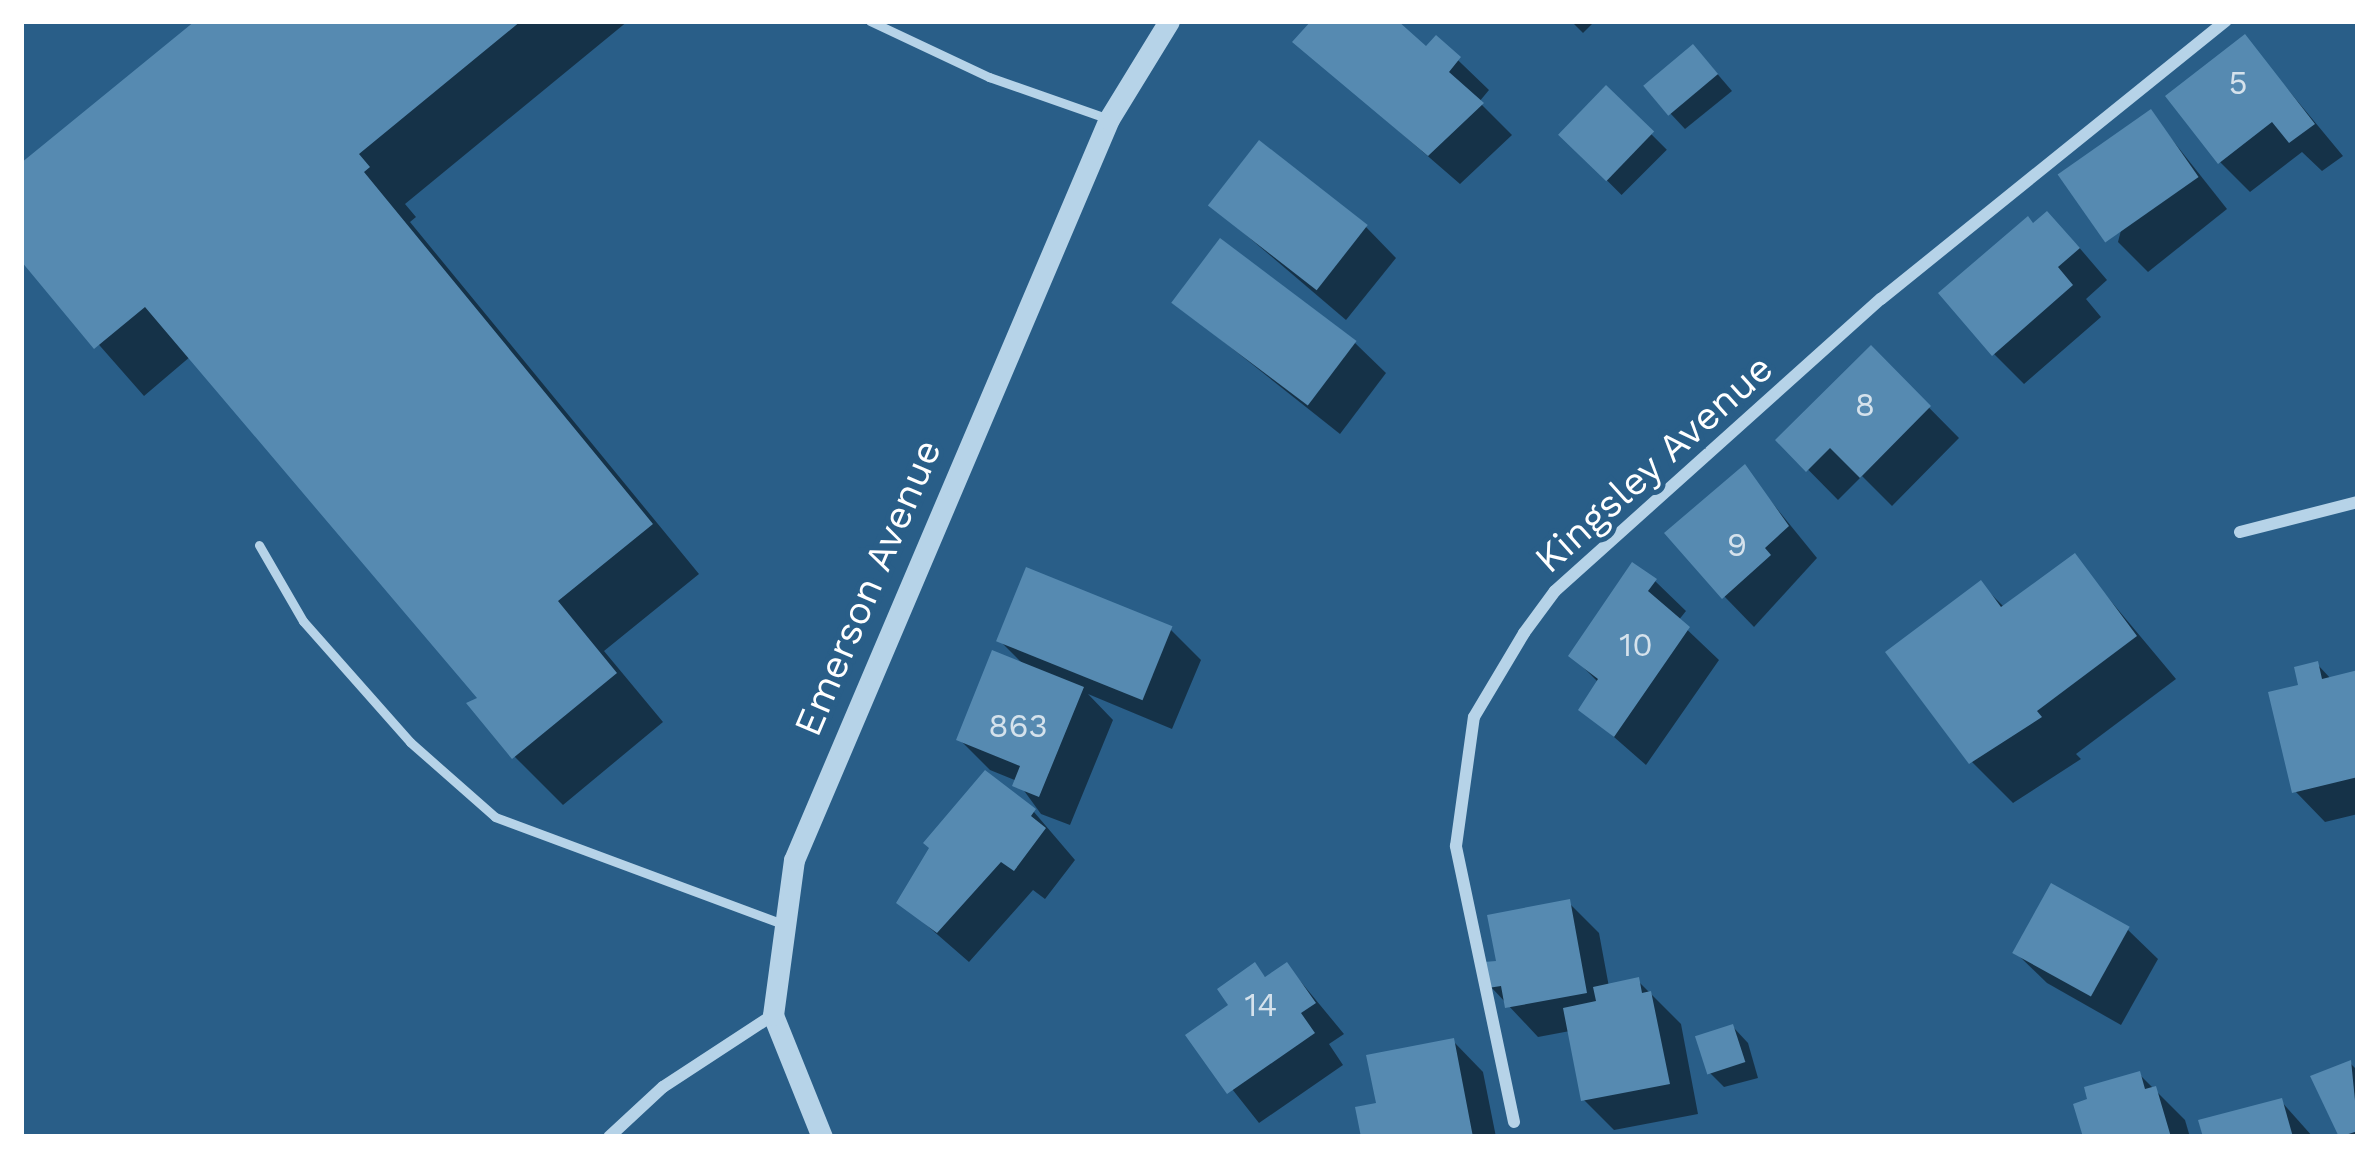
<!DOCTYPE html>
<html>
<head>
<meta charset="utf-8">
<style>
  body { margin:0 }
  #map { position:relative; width:2379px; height:1158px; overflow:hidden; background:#295e88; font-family:"Work Sans",sans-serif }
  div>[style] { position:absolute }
  .shadow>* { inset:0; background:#0007; transform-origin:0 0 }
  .building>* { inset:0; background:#568ab1; transform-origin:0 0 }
  .service>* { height:9px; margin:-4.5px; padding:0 4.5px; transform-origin:4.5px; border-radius:4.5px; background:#b6d3e8 }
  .minor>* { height:12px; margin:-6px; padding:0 6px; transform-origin:6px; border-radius:6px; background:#b6d3e8 }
  .tertiary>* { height:21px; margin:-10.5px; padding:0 10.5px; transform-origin:10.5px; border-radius:10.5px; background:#b6d3e8 }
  span { translate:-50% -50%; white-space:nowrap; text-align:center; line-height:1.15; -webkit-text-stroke:10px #295e88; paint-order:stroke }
  .number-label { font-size:33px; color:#d5e2ec }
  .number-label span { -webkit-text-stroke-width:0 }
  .street-label { font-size:39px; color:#fff }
  .frame { position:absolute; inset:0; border:24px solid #fff; pointer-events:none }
</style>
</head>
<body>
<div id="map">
  <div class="shadow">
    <i style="clip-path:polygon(199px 21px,628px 21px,405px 204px,416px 217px,410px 222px,699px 574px,604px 651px,663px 722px,563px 805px,515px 757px,482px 699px,191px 356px,144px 396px,21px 256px,21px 166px)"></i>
    <i style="clip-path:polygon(1315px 21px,1393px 21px,1426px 50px,1436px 39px,1489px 90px,1479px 102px,1512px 135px,1460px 184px,1296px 42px)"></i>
    <i style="clip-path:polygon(1571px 21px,1595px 21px,1583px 33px)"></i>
    <i style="clip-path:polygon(2245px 38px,2343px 156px,2322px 171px,2302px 152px,2250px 192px,2220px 162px)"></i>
    <i style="clip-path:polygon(1708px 63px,1732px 91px,1685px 129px,1670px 113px)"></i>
    <i style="left:1606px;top:89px;width:86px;height:64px;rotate:45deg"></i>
    <i style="clip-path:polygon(2151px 113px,2227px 209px,2148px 272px,2118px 242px)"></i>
    <i style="clip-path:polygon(1212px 206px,1366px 227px,1396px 258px,1346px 320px)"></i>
    <i style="clip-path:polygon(2034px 226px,2077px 245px,2107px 280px,2086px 299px,2101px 317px,2024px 384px,1994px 354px)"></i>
    <i style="clip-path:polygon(1175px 303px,1355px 343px,1386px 373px,1340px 434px)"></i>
    <i style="clip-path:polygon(1871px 349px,1959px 438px,1892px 506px,1862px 476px,1838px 500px,1779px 440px)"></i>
    <i style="clip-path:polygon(1744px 468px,1817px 558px,1754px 627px,1724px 596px)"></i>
    <i style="clip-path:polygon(2074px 557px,2176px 679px,2076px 754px,2081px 759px,2013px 803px,1972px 762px,1981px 584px,2005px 608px)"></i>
    <i style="clip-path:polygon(1655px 581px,1686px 611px,1678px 621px,1719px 660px,1646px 765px,1582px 709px,1599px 683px,1572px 656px)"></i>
    <i style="clip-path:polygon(1171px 630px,1201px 660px,1172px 729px,1088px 694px,1113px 720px,1070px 825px,1041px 814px,1017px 781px,990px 770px,959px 739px,1025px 666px,999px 640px)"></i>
    <i style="clip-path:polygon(2317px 664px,2332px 680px,2358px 674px,2358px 814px,2325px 822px,2295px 791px,2302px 687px)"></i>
    <i style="clip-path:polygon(986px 774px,1034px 812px,1075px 860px,1045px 899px,1033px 890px,969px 962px,900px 902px)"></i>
    <i style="clip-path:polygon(1569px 903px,1599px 933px,1609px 987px,1638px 981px,1681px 1024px,1698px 1114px,1614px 1130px,1584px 1100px,1570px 1031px,1538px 1037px,1491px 987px,1500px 963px)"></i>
    <i style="clip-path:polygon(2127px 929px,2158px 959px,2121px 1025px,2047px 983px,2016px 953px)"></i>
    <i style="clip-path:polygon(1287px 965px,1344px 1034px,1329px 1044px,1343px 1065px,1259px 1123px,1190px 1036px,1233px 1006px,1254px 966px,1267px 979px)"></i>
    <i style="clip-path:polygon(1733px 1027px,1748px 1043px,1758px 1078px,1724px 1087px,1708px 1071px)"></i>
    <i style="clip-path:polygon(1453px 1041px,1483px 1072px,1496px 1137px,1364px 1137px,1380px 1105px)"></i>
    <i style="clip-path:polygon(2351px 1064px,2358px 1071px,2358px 1137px,2343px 1137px,2314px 1077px)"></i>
    <i style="clip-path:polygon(2139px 1074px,2185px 1120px,2190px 1137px,2086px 1137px)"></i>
    <i style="clip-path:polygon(2281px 1101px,2313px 1137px,2206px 1137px)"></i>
  </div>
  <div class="building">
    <i style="clip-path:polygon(195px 21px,521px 21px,359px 154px,370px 167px,364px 172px,653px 524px,558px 601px,617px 673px,512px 759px,466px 703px,477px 698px,145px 307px,94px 349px,21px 261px,21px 163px)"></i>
    <i style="clip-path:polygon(1311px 21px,1398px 21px,1426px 46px,1436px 35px,1461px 57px,1449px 72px,1484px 103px,1428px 156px,1292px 42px)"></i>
    <i style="clip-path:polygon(2245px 34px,2315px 124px,2289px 143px,2272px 122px,2218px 164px,2165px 96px)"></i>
    <i style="left:1693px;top:44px;width:39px;height:65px;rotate:50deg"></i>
    <i style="left:1606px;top:85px;width:67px;height:69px;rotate:44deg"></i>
    <i style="left:2151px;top:109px;width:83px;height:114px;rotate:55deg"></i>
    <i style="left:1259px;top:140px;width:138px;height:83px;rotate:38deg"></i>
    <i style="clip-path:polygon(2047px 211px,2080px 248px,2058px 267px,2073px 285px,1992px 356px,1938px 293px,2028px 216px,2033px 223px)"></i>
    <i style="left:1220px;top:238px;width:171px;height:81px;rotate:37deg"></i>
    <i style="clip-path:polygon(1871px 345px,1931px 406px,1860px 478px,1830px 448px,1806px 472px,1775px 440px)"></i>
    <i style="clip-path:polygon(1745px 464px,1789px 526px,1765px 548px,1771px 555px,1722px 599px,1664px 533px)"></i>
    <i style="clip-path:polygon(2075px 553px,2137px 636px,2037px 711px,2042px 717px,1969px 764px,1885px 652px,1981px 580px,2001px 607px)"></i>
    <i style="clip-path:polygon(1632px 562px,1657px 579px,1648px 591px,1690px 627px,1614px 737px,1578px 710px,1598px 679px,1568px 656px)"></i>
    <i style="left:1026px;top:567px;width:158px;height:80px;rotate:22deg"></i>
    <i style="clip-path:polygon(992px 650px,1084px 687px,1039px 797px,1012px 786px,1020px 766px,956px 740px)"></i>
    <i style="clip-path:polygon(2318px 661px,2322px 679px,2358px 670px,2358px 777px,2292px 793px,2268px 692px,2298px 685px,2294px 667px)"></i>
    <i style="clip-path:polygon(985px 770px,1036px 809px,1031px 816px,1046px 828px,1014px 871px,1001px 862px,937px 933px,896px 903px,929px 848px,923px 843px)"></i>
    <i style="left:2051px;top:883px;width:90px;height:80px;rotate:29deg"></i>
    <i style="clip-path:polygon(1570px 899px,1587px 993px,1505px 1008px,1501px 986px,1488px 988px,1484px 962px,1496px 961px,1487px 915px)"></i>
    <i style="clip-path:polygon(1255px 962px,1265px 977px,1287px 962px,1316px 1003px,1301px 1013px,1315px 1033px,1227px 1094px,1185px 1035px,1228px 1005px,1217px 989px)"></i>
    <i style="clip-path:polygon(1639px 977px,1642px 993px,1651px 991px,1670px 1084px,1581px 1101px,1563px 1008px,1596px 1001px,1593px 987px)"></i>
    <i style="left:1733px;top:1024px;width:40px;height:40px;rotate:72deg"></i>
    <i style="clip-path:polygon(1454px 1038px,1473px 1137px,1361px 1137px,1355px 1107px,1376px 1103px,1366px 1055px)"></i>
    <i style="clip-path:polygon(2351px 1060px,2358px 1131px,2339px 1137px,2310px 1076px)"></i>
    <i style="clip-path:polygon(2140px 1071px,2145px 1089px,2156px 1086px,2171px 1137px,2083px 1137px,2073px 1104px,2087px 1099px,2084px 1087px)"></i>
    <i style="clip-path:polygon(2282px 1098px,2293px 1137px,2203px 1137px,2198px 1120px)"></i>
  </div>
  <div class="service">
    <i style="left:870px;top:21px;width:132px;rotate:25.2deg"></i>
    <i style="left:989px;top:77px;width:127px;rotate:19.3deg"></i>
    <i style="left:259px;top:545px;width:88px;rotate:59.9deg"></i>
    <i style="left:303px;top:621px;width:162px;rotate:48.5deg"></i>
    <i style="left:410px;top:742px;width:113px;rotate:41.4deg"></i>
    <i style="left:495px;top:817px;width:307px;rotate:20.4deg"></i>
  </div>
  <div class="minor">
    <i style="left:2240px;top:532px;width:122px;rotate:-14.3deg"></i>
    <i style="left:1514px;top:1122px;width:282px;rotate:-101.9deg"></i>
    <i style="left:1456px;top:846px;width:130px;rotate:-82.1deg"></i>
    <i style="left:1474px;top:717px;width:98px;rotate:-59.2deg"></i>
    <i style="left:1524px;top:633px;width:52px;rotate:-53.6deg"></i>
    <i style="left:1555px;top:591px;width:438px;rotate:-41.9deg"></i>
    <i style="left:1881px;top:299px;width:443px;rotate:-38.9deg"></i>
    <i style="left:609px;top:1137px;width:74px;rotate:-42.8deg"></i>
    <i style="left:663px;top:1087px;width:131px;rotate:-33.2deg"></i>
  </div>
  <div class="tertiary">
    <i style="left:822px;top:1137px;width:131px;rotate:-111.9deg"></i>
    <i style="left:773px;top:1015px;width:156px;rotate:-82.3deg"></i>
    <i style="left:794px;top:860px;width:805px;rotate:-66.97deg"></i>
    <i style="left:1109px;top:119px;width:115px;rotate:-58.5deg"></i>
  </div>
  <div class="number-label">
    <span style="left:2238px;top:83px">5</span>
    <span style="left:1865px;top:405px">8</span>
    <span style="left:1737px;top:545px">9</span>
    <span style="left:1636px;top:645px">10</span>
    <span style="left:1018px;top:726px">863</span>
    <span style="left:1261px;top:1005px">14</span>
  </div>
  <div class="street-label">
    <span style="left:1654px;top:464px;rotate:-42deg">Kingsley Avenue</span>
    <span style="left:868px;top:588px;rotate:-67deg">Emerson Avenue</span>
  </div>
  <div class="frame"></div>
</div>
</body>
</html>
